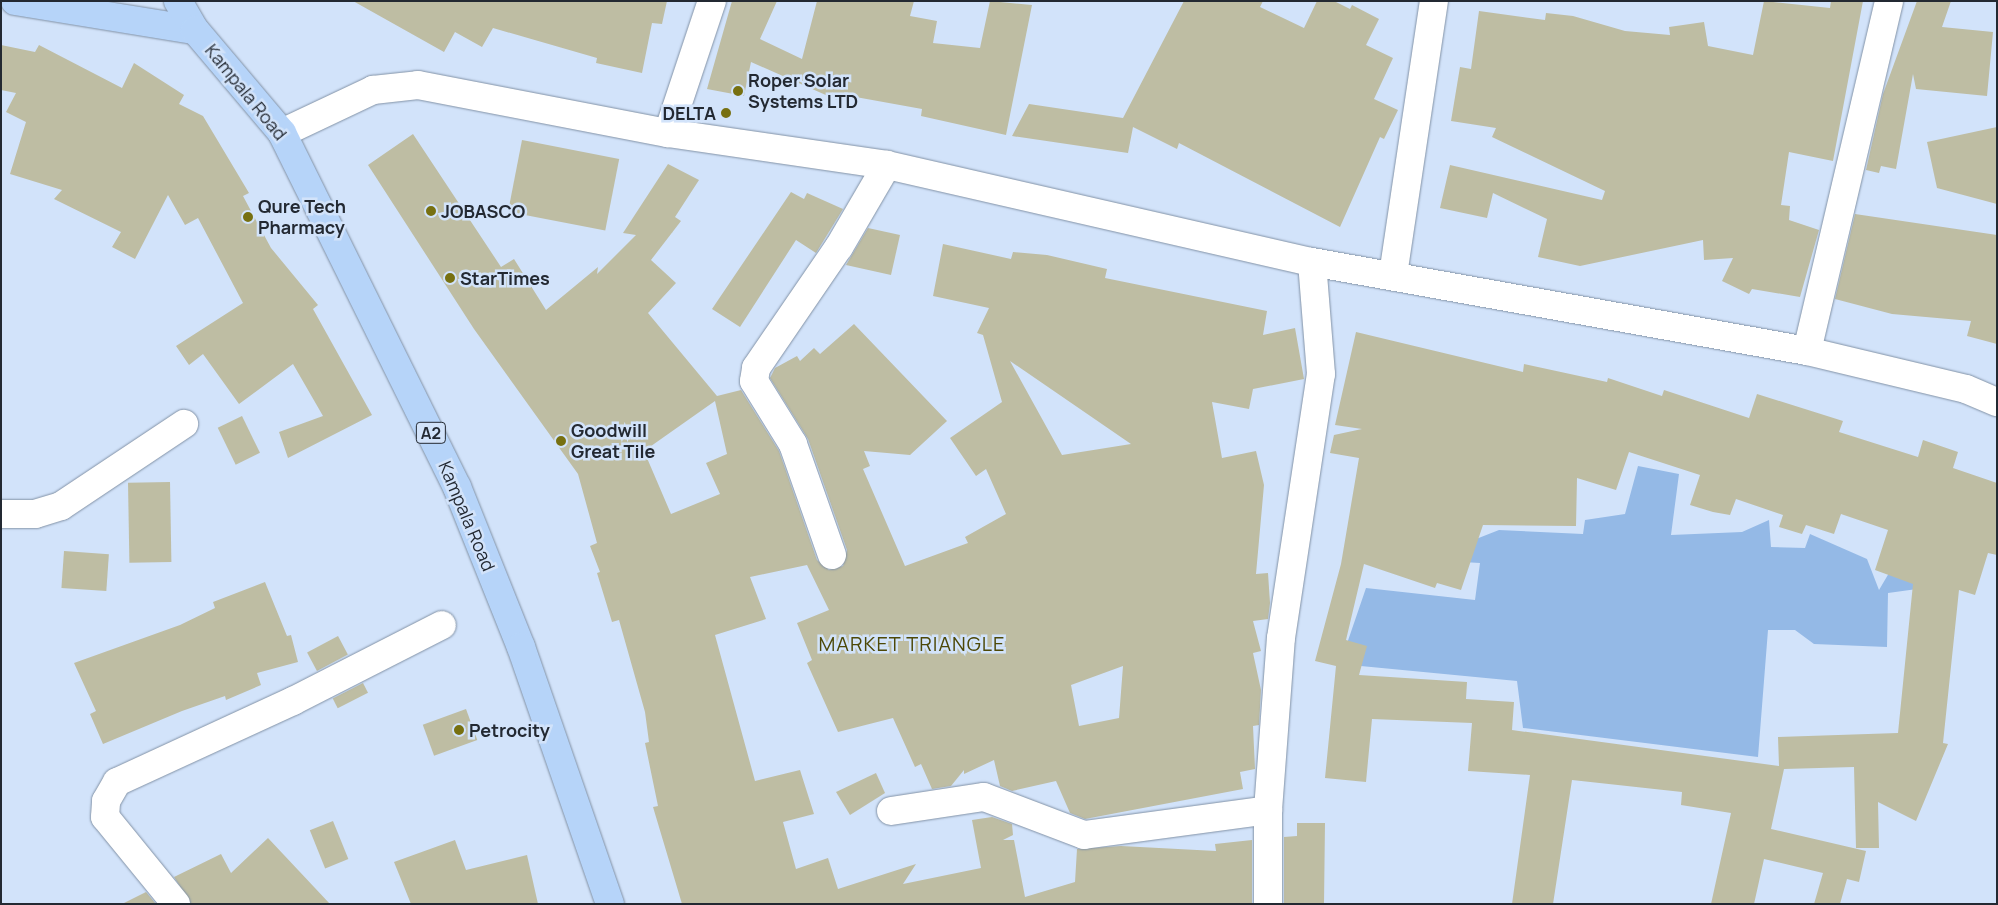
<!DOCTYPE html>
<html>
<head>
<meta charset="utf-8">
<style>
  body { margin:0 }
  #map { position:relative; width:1998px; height:905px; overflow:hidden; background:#d2e3fa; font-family:Manrope,sans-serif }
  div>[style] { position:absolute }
  .green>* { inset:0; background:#94b9e6 }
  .building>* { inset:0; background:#bebda3; transform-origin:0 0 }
  .roads { filter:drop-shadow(0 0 1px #8292a6) drop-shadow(0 0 1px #8292a6) }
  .minor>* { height:28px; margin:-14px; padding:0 14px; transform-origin:14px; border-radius:14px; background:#fff }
  .major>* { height:28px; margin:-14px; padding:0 14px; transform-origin:14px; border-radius:14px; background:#b6d4f9 }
  .dots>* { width:14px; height:14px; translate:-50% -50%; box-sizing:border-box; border:2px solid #d2e3fa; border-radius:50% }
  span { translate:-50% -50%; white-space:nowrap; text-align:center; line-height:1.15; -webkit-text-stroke:5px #d2e3fa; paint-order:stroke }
  .shield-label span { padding:1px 4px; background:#d2e3fa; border:1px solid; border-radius:4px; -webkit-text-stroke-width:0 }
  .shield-label { font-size:16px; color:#232932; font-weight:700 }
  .poi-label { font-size:18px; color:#232932; font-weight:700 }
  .left { translate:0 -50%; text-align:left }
  .right { translate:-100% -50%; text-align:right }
  .street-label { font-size:18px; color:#232932 }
  .quarter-label { font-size:20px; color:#4d4807; letter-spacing:1px }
  .frame { position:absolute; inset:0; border:2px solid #232932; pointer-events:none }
</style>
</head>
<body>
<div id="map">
  <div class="green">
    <i style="clip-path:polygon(1638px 466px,1679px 474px,1671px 535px,1742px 532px,1769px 520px,1771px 547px,1805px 548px,1810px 534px,1867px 559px,1879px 590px,1889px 573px,1906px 570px,1917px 589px,1888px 593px,1887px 647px,1814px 644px,1795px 630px,1768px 630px,1758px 757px,1523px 728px,1517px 681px,1340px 664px,1366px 588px,1475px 600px,1480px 563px,1463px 562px,1471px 541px,1499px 530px,1583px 534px,1585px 520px,1625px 514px)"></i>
  </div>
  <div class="building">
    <i style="clip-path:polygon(353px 1px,667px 1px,662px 24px,652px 23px,642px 73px,596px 63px,597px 58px,493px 28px,482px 47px,455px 32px,444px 52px)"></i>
    <i style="clip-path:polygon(732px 1px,777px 1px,760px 39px,802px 59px,817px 1px,914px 1px,910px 16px,937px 21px,933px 43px,980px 48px,990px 1px,1032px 5px,1006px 135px,921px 116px,922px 109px,839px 94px,837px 100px,751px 62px,744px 96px,707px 89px)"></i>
    <i style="clip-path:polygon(1184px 1px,1263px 1px,1260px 7px,1304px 28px,1317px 1px,1334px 1px,1350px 9px,1352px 5px,1379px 19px,1366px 45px,1393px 58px,1374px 99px,1398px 110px,1384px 139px,1380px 137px,1340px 227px,1179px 143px,1177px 149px,1133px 127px,1128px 153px,1012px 136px,1029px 104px,1123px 118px)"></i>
    <i style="clip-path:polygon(1764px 1px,1830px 8px,1831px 1px,1863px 1px,1833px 161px,1789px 152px,1781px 205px,1790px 206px,1789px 220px,1819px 230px,1800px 297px,1752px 289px,1749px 294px,1722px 281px,1733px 258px,1704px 260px,1703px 240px,1580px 266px,1538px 257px,1547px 219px,1493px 193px,1487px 218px,1440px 208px,1450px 165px,1602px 200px,1605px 191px,1492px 137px,1496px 128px,1451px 121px,1460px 67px,1471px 69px,1479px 11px,1545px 20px,1546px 13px,1573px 16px,1625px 31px,1670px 35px,1669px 27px,1704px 22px,1708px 46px,1753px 55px)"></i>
    <i style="clip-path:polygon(1917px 1px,1951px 1px,1942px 27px,1993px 32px,1987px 96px,1916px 89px,1913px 74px,1896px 169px,1881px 166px,1879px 173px,1866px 170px,1883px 94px)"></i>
    <i style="clip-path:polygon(1px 45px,35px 52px,39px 45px,122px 88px,134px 63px,184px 95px,179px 104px,203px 116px,249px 193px,243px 196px,271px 248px,318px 305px,313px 309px,372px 415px,288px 458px,279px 432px,323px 416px,293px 364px,239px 404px,203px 354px,189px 365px,176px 346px,243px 303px,198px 218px,185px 225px,168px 195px,135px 259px,112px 247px,121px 232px,54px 199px,62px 190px,10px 174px,26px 122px,6px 112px,16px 93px,1px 90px)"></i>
    <i style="clip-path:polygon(1997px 127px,1997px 204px,1937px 188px,1927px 142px)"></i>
    <i style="clip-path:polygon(evenodd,413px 134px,501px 267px,514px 259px,546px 310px,598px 267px,597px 274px,636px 235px,623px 233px,668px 164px,699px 180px,675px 217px,681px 221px,651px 260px,676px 283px,648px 313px,717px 396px,741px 390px,779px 451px,817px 560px,829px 570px,843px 566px,847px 550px,808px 439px,770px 378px,775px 368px,797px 356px,800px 361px,814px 348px,820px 354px,854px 324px,947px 421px,910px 455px,864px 451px,870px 466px,863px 469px,905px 566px,968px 543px,965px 537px,1006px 514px,986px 469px,976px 476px,950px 438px,1002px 402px,983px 335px,977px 333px,989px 308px,933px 296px,943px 244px,1011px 259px,1013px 252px,1047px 255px,1107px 269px,1105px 278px,1267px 311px,1263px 335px,1295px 328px,1304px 379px,1253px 389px,1249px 409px,1212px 402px,1222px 458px,1256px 451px,1264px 485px,1256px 574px,1268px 573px,1270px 603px,1268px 619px,1253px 621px,1261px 651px,1253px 653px,1261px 690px,1259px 725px,1253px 726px,1255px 769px,1240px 772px,1243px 789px,1085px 819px,1070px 813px,1056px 781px,1012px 791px,1000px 786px,994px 760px,964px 774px,964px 770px,951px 786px,932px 789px,921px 764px,915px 767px,893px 718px,838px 732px,807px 663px,812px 660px,797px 623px,829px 610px,807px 565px,750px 577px,766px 619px,715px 635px,755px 781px,800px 770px,814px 814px,783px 822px,796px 869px,828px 858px,838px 889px,916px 864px,903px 884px,981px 868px,972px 820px,992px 817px,1012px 824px,1013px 835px,1003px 840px,1014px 840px,1025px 897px,1075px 882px,1077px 849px,1121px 846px,1216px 851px,1215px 844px,1252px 840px,1252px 904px,682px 904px,653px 807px,658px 806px,645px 743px,649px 742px,645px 712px,619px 620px,612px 622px,597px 573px,600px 572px,590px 546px,597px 543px,578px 474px,474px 329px,368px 165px,413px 134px,1010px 361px,1131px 444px,1062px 455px,1010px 361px,413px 134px,715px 401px,727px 454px,706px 463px,720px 494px,671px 514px,644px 451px,715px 401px,413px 134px,1123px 666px,1119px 718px,1079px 726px,1071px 685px,1123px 666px)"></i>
    <i style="left:522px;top:140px;width:99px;height:73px;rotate:11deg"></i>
    <i style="clip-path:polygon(791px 192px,804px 199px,807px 193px,843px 209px,816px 253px,796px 240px,740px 327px,712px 309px)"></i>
    <i style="clip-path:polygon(1855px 214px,1997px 235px,1997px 344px,1967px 336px,1971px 321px,1892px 314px,1835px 299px)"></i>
    <i style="clip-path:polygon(868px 228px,900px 235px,891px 275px,846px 265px)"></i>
    <i style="clip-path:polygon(evenodd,1356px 332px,1523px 372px,1524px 364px,1607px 382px,1608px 378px,1662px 396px,1664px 390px,1749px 418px,1757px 394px,1843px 421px,1839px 432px,1918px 457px,1923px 440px,1958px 452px,1953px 468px,1997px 483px,1997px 555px,1988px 553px,1975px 595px,1959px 590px,1943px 743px,1948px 744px,1916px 821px,1878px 802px,1879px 848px,1856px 848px,1854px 767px,1784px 769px,1771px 829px,1866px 851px,1859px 882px,1847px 879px,1840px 904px,1814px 904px,1823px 873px,1764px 859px,1754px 904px,1711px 904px,1731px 813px,1681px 805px,1682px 792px,1572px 780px,1553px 904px,1512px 904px,1530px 775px,1468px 771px,1472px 723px,1372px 719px,1366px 782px,1325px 778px,1336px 666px,1315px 661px,1341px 564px,1359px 458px,1330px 453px,1334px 435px,1362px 429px,1335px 425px,1356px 332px,1629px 452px,1700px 475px,1690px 505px,1713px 512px,1730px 515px,1736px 499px,1783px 515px,1779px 527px,1802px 534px,1806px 525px,1834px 534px,1841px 514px,1888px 530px,1875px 570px,1913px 584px,1898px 733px,1778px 737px,1779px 766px,1512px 730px,1514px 702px,1466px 699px,1467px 682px,1359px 675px,1367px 646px,1346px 640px,1364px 564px,1435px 588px,1437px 583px,1461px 590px,1483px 525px,1576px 526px,1577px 478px,1616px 490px,1629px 452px)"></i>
    <i style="left:242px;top:416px;width:41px;height:27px;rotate:64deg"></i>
    <i style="left:170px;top:482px;width:80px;height:42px;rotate:89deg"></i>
    <i style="left:64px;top:551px;width:45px;height:37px;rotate:4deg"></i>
    <i style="clip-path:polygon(265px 582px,287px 636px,291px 635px,298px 662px,257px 673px,261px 685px,226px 700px,225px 696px,182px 711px,103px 744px,90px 714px,96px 711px,74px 663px,180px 625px,215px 608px,213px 602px)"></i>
    <i style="left:338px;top:636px;width:21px;height:35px;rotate:62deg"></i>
    <i style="left:363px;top:683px;width:11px;height:34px;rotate:63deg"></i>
    <i style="left:466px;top:709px;width:33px;height:46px;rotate:70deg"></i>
    <i style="clip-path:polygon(876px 773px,885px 793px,850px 815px,836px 792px)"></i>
    <i style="left:333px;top:821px;width:41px;height:25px;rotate:68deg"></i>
    <i style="clip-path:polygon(1297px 823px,1325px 823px,1324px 904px,1284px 904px,1284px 837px,1297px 836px)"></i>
    <i style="clip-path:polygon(268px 838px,330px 904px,191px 904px,174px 877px,221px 854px,231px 873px)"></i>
    <i style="clip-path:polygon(455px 840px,466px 870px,527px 855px,538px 904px,411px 904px,394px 862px)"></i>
    <i style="clip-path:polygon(146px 892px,156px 904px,122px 904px)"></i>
  </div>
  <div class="roads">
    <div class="minor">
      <i style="left:282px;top:133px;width:101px;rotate:-25.3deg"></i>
      <i style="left:373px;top:90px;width:45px;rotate:-6.3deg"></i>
      <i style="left:418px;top:85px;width:255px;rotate:10.9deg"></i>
      <i style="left:668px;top:133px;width:221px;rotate:8.3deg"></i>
      <i style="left:887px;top:165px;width:436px;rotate:12.9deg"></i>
      <i style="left:1312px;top:262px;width:503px;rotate:10.19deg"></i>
      <i style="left:1807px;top:351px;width:163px;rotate:13.4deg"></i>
      <i style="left:1966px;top:389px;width:34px;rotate:23deg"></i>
      <i style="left:668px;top:133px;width:139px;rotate:-71.6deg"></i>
      <i style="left:1393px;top:275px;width:277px;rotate:-81.5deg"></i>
      <i style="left:1807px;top:351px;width:359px;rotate:-76.8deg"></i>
      <i style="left:1px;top:514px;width:34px"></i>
      <i style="left:35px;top:514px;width:27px;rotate:-17deg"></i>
      <i style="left:61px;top:506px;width:148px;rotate:-33.7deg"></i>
      <i style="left:832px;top:555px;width:118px;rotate:-109.4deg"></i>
      <i style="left:793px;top:444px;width:74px;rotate:-121.8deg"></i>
      <i style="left:754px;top:381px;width:13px;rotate:-81deg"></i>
      <i style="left:756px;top:368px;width:147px;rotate:-55.6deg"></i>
      <i style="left:839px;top:247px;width:95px;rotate:-59.7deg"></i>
      <i style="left:891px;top:811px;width:94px;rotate:-8.6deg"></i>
      <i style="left:984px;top:797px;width:107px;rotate:20.8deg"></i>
      <i style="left:1084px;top:835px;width:186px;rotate:-7.7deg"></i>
      <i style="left:176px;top:904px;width:112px;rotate:-129.2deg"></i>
      <i style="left:105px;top:817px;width:16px;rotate:-86deg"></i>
      <i style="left:106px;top:801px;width:22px;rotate:-60deg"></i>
      <i style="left:117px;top:782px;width:194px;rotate:-24.7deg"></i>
      <i style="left:293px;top:701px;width:167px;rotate:-27deg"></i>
      <i style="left:1268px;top:904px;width:94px;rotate:-90deg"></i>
      <i style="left:1268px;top:810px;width:172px;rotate:-85.7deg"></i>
      <i style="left:1281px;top:638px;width:267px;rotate:-81.4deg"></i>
      <i style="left:1321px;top:374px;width:112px;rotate:-94.6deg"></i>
    </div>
    <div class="major">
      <i style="left:15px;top:1px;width:182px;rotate:9.2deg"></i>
      <i style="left:178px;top:1px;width:34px;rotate:60deg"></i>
      <i style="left:195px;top:30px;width:135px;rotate:49.8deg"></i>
      <i style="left:282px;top:133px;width:395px;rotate:63.7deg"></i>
      <i style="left:457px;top:487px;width:172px;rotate:68.2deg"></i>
      <i style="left:521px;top:647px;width:272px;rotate:70.9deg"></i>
    </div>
  </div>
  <div class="dots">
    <i style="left:738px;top:91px;background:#777011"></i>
    <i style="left:726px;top:113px;background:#777011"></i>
    <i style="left:431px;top:211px;background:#777011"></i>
    <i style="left:248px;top:217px;background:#777011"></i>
    <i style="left:450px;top:278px;background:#777011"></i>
    <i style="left:561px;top:441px;background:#777011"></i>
    <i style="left:459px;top:730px;background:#777011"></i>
  </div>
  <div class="shield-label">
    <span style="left:431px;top:433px">A2</span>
  </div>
  <div class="poi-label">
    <span class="left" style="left:748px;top:91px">Roper Solar<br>Systems LTD</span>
    <span class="right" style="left:716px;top:113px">DELTA</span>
    <span class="left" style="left:258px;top:217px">Qure Tech<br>Pharmacy</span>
    <span class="left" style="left:441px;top:211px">JOBASCO</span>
    <span class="left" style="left:460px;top:278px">StarTimes</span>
    <span class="left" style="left:571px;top:441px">Goodwill<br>Great Tile</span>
    <span class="left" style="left:469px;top:730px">Petrocity</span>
  </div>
  <div class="street-label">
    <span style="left:246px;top:92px;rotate:51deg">Kampala Road</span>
    <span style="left:467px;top:516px;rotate:67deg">Kampala Road</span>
  </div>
  <div class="quarter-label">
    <span style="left:912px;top:643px">MARKET TRIANGLE</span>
  </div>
  <div class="frame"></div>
</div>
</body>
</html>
